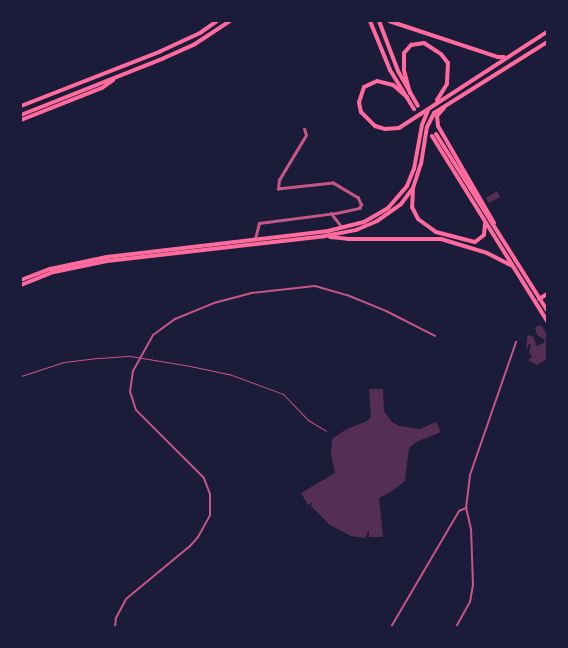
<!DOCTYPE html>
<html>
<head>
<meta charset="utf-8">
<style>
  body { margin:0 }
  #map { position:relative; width:568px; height:648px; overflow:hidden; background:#1b1b3a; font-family:"Fira Sans",sans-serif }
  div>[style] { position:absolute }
  .building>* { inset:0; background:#542f53 }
  .service>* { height:1px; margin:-0.5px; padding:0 0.5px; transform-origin:0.5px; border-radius:0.5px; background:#c65784 }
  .pedestrian>* { height:2px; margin:-1px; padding:0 1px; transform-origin:1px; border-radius:1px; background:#c65784 }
  .minor>* { height:2.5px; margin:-1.25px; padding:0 1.25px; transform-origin:1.25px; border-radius:1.25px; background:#c65784 }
  .primary>* { height:4px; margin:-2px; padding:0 2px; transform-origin:2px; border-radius:2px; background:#ff6b9d }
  span { translate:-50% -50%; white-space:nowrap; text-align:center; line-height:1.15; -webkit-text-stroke:4px #1b1b3a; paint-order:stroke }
  .frame { position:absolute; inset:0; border:22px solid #1b1b3a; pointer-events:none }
</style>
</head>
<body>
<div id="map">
  <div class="building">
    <i style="clip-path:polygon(497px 191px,500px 197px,489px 203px,486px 198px)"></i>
    <i style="clip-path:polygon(541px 325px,547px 334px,547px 359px,537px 365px,528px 360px,532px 357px,529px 352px,531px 344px,529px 344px,526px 351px,527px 337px,529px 335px,534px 337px,536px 346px,544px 343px,545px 340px,537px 335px,535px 327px)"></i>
    <i style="clip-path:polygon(369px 389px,383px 389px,384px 411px,392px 422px,399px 426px,420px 429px,436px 422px,441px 432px,416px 442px,409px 448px,405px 481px,394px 490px,379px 498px,383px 537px,369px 537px,369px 530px,365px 538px,351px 536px,330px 525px,311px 506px,313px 502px,308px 505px,301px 493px,335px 473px,331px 453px,332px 439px,345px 430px,367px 421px,371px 417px)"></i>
  </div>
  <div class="service">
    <i style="left:21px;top:376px;width:45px;rotate:-18deg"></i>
    <i style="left:64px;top:362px;width:35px;rotate:-7deg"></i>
    <i style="left:99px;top:358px;width:31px;rotate:-4deg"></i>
    <i style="left:130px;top:356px;width:61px;rotate:9.5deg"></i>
    <i style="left:190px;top:366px;width:40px;rotate:12deg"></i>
    <i style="left:229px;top:374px;width:58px;rotate:20.3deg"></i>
    <i style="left:283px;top:394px;width:36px;rotate:46deg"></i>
    <i style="left:308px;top:420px;width:21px;rotate:31deg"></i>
  </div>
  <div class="pedestrian">
    <i style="left:115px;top:627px;width:9px;rotate:-84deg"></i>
    <i style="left:116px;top:618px;width:21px;rotate:-62deg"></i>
    <i style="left:126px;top:599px;width:83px;rotate:-39.6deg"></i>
    <i style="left:190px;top:546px;width:12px;rotate:-48deg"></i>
    <i style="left:198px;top:537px;width:25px;rotate:-61deg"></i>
    <i style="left:210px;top:515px;width:21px;rotate:-90deg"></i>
    <i style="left:210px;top:494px;width:17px;rotate:-111deg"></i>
    <i style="left:204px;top:478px;width:96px;rotate:-135deg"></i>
    <i style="left:136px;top:410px;width:19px;rotate:-108deg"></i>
    <i style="left:130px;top:392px;width:21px;rotate:-82deg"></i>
    <i style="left:133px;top:371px;width:41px;rotate:-60.9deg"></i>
    <i style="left:153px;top:335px;width:27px;rotate:-36deg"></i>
    <i style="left:175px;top:319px;width:42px;rotate:-22.3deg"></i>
    <i style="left:214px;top:303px;width:38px;rotate:-15deg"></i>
    <i style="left:251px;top:293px;width:64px;rotate:-6.2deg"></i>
    <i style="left:315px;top:286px;width:33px;rotate:16deg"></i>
    <i style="left:347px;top:295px;width:42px;rotate:22.3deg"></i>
    <i style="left:386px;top:311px;width:55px;rotate:27deg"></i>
    <i style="left:391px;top:627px;width:134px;rotate:-59.6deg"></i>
    <i style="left:459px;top:511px;width:8px;rotate:-23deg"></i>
    <i style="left:456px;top:627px;width:29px;rotate:-61deg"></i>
    <i style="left:470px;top:602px;width:17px;rotate:-80deg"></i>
    <i style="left:473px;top:585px;width:56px;rotate:-92deg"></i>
    <i style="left:471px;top:529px;width:22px;rotate:-103deg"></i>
    <i style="left:466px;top:508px;width:33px;rotate:-83deg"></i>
    <i style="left:470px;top:475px;width:141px;rotate:-70.9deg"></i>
  </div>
  <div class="minor">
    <i style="left:331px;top:213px;width:16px;rotate:52deg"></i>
    <i style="left:255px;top:239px;width:16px;rotate:-76deg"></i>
    <i style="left:259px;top:223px;width:78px;rotate:-7.4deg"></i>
    <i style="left:336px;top:213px;width:24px;rotate:-12deg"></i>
    <i style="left:359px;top:208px;width:4px;rotate:-56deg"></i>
    <i style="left:361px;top:205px;width:8px;rotate:-113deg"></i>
    <i style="left:358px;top:198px;width:29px;rotate:-149deg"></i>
    <i style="left:333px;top:183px;width:55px;rotate:173.8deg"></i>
    <i style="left:278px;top:189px;width:9px;rotate:-84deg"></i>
    <i style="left:279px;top:180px;width:52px;rotate:-59deg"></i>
    <i style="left:306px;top:135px;width:6px;rotate:-108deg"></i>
  </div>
  <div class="primary">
    <i style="left:370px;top:21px;width:53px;rotate:67.8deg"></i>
    <i style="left:390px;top:70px;width:46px;rotate:58.4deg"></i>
    <i style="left:379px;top:21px;width:53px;rotate:69.2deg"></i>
    <i style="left:398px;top:71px;width:40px;rotate:60.3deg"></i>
    <i style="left:389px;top:21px;width:115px;rotate:18.3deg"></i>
    <i style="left:498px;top:57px;width:6px"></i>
    <i style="left:410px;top:93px;width:24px;rotate:-105deg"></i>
    <i style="left:404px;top:70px;width:17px;rotate:-90deg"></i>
    <i style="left:404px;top:53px;width:11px;rotate:-49deg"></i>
    <i style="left:411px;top:45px;width:13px;rotate:-9deg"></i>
    <i style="left:424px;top:43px;width:20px;rotate:33deg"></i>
    <i style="left:441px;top:54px;width:11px;rotate:52deg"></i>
    <i style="left:448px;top:63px;width:21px;rotate:93deg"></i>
    <i style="left:447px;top:84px;width:19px;rotate:122deg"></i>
    <i style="left:407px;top:97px;width:18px;rotate:-139deg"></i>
    <i style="left:393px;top:85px;width:16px;rotate:-166deg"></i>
    <i style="left:377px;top:81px;width:14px;rotate:155deg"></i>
    <i style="left:364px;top:87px;width:16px;rotate:108deg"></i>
    <i style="left:359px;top:102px;width:10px;rotate:79deg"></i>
    <i style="left:361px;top:112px;width:20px;rotate:45deg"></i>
    <i style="left:375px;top:126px;width:10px;rotate:17deg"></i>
    <i style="left:385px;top:129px;width:14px;rotate:-4deg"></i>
    <i style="left:399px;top:128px;width:176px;rotate:-33deg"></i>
    <i style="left:21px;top:106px;width:150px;rotate:-21.4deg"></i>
    <i style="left:161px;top:51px;width:43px;rotate:-24.8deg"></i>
    <i style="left:200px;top:33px;width:21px;rotate:-35deg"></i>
    <i style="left:444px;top:108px;width:11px;rotate:131deg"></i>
    <i style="left:437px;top:116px;width:10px;rotate:84deg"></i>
    <i style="left:438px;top:126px;width:112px;rotate:60deg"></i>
    <i style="left:21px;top:115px;width:154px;rotate:-21.7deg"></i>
    <i style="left:164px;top:58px;width:34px;rotate:-24deg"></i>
    <i style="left:195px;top:44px;width:42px;rotate:-33.3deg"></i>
    <i style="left:21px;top:120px;width:87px;rotate:-21.6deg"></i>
    <i style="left:102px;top:88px;width:14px;rotate:-36deg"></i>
    <i style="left:436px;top:134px;width:208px;rotate:57.8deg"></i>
    <i style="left:432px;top:136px;width:218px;rotate:58.1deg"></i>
    <i style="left:413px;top:190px;width:17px;rotate:93deg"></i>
    <i style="left:412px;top:207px;width:13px;rotate:63deg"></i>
    <i style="left:418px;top:219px;width:22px;rotate:36deg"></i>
    <i style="left:436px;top:232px;width:40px;rotate:14.4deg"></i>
    <i style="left:475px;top:242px;width:11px;rotate:-38deg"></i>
    <i style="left:484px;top:235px;width:11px;rotate:-85deg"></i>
    <i style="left:330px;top:237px;width:18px;rotate:6deg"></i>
    <i style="left:348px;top:239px;width:93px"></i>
    <i style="left:441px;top:239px;width:48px;rotate:16.9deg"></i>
    <i style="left:487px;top:253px;width:28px;rotate:27deg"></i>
    <i style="left:21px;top:280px;width:31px;rotate:-21deg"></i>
    <i style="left:50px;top:269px;width:58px;rotate:-11.9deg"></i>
    <i style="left:107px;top:257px;width:223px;rotate:-6.7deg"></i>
    <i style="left:328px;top:231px;width:37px;rotate:-14deg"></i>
    <i style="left:364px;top:222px;width:28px;rotate:-30deg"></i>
    <i style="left:388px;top:208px;width:29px;rotate:-49deg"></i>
    <i style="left:407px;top:186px;width:18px;rotate:-68deg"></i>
    <i style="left:414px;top:169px;width:45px;rotate:-79.7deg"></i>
    <i style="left:422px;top:125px;width:16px;rotate:-68deg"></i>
    <i style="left:21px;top:285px;width:35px;rotate:-22deg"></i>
    <i style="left:54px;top:272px;width:54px;rotate:-11.7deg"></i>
    <i style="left:107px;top:261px;width:219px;rotate:-6.5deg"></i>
    <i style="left:325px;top:236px;width:32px;rotate:-11deg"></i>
    <i style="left:356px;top:230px;width:23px;rotate:-23deg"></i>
    <i style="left:377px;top:221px;width:29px;rotate:-35deg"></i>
    <i style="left:401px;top:204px;width:20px;rotate:-53deg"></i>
    <i style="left:413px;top:188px;width:25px;rotate:-72deg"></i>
    <i style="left:421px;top:164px;width:37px;rotate:-81deg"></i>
    <i style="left:427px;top:127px;width:16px;rotate:-63deg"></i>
    <i style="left:434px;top:113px;width:133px;rotate:-32.1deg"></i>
    <i style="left:539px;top:299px;width:9px;rotate:-32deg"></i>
  </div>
  <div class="frame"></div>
</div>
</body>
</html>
